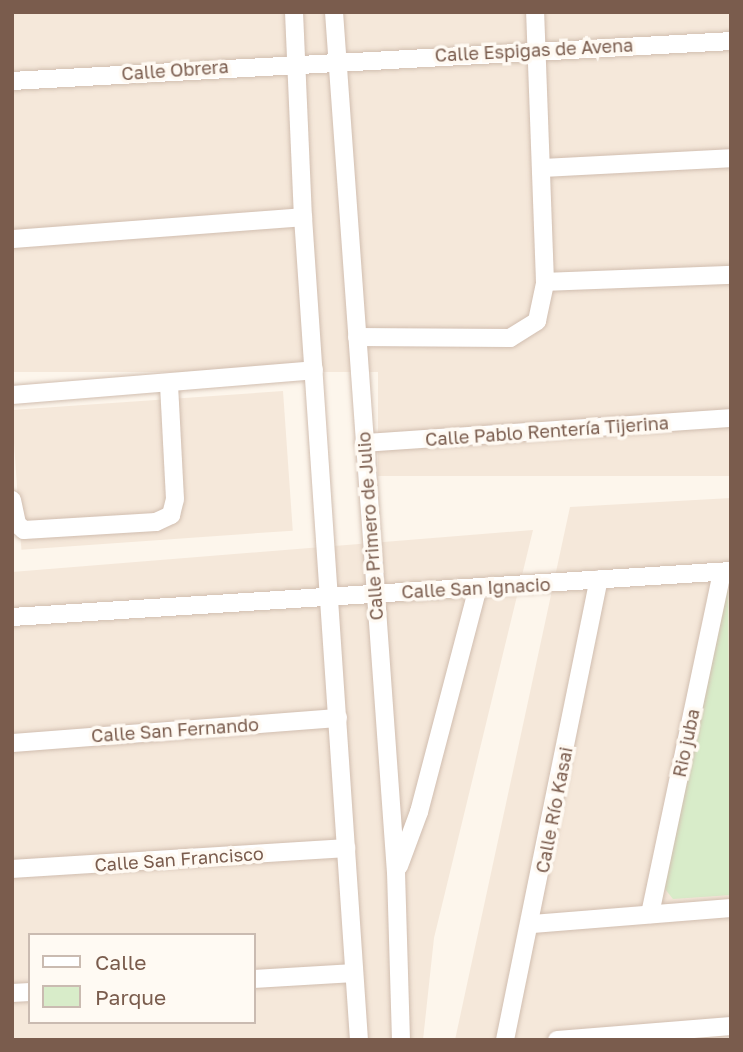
<!DOCTYPE html>
<html>
<head>
<meta charset="utf-8">
<style>
  body { margin:0 }
  #map { position:relative; width:743px; height:1052px; overflow:hidden; background:#fdf6ec; font-family:"Golos Text",sans-serif }
  div>[style] { position:absolute }
  .residential>* { inset:0; background:#f5e8da; transform-origin:0 0 }
  .green>* { inset:0; background:#d8ecc9 }
  .roads { filter:drop-shadow(0 0 2px #d1beb0) drop-shadow(0 0 2px #d1beb0) }
  .street>* { height:18px; margin:-9px; padding:0 9px; transform-origin:9px; border-radius:9px; background:#fff }
  span { translate:-50% -50%; white-space:nowrap; text-align:center; line-height:1.15; -webkit-text-stroke:7px #fffaf3; paint-order:stroke }
  .street-label { font-size:18px; color:#7a5c4d }
  .frame { position:absolute; inset:0; border:14px solid #7a5c4d; pointer-events:none }
  .legend { position:absolute; left:28px; top:933px; width:228px; height:91px; box-sizing:border-box; background:#fffaf3; border:2px solid #cabbb1; margin:0; padding:9px 12px; list-style:none; font-size:21px; color:#7a5c4d }
  .legend li { display:flex; align-items:center; gap:14px; height:35px }
  .legend b { width:35px; border:2px solid #cabbb1 }
</style>
</head>
<body>
<div id="map">
  <div class="residential">
    <i style="left:12px;top:12px;width:719px;height:360px"></i>
    <i style="left:731px;top:358px;width:118px;height:353px;rotate:90deg"></i>
    <i style="left:283px;top:391px;width:140px;height:272px;rotate:86deg"></i>
    <i style="clip-path:polygon(731px 498px,731px 1040px,455px 1040px,570px 507px)"></i>
    <i style="clip-path:polygon(evenodd,533px 530px,434px 938px,423px 1040px,12px 1040px,12px 572px,533px 530px,30px 935px,254px 935px,254px 1022px,30px 1022px,30px 935px)"></i>
  </div>
  <div class="green">
    <i style="clip-path:polygon(728px 582px,731px 895px,673px 899px,661px 884px)"></i>
  </div>
  <div class="roads">
    <div class="street">
      <i style="left:294px;top:12px;width:205px;rotate:87.5deg"></i>
      <i style="left:303px;top:217px;width:825px;rotate:86.11deg"></i>
      <i style="left:334px;top:12px;width:862px;rotate:85.88deg"></i>
      <i style="left:396px;top:872px;width:168px;rotate:88.3deg"></i>
      <i style="left:12px;top:81px;width:720px;rotate:-3.18deg"></i>
      <i style="left:542px;top:168px;width:189px;rotate:-3deg"></i>
      <i style="left:12px;top:239px;width:292px;rotate:-4.3deg"></i>
      <i style="left:545px;top:282px;width:186px;rotate:-2.2deg"></i>
      <i style="left:357px;top:337px;width:153px;rotate:0.4deg"></i>
      <i style="left:510px;top:338px;width:32px;rotate:-32deg"></i>
      <i style="left:537px;top:321px;width:40px;rotate:-78deg"></i>
      <i style="left:545px;top:282px;width:270px;rotate:-92.1deg"></i>
      <i style="left:12px;top:395px;width:303px;rotate:-4.7deg"></i>
      <i style="left:364px;top:443px;width:368px;rotate:-3.9deg"></i>
      <i style="left:12px;top:500px;width:25px;rotate:78deg"></i>
      <i style="left:17px;top:524px;width:9px;rotate:41deg"></i>
      <i style="left:24px;top:530px;width:132px;rotate:-3.5deg"></i>
      <i style="left:156px;top:522px;width:17px;rotate:-25deg"></i>
      <i style="left:171px;top:515px;width:16px;rotate:-76deg"></i>
      <i style="left:175px;top:499px;width:115px;rotate:-93deg"></i>
      <i style="left:12px;top:617px;width:720px;rotate:-3.66deg"></i>
      <i style="left:12px;top:743px;width:327px;rotate:-4.4deg"></i>
      <i style="left:399px;top:866px;width:58px;rotate:-69.7deg"></i>
      <i style="left:419px;top:812px;width:228px;rotate:-75.3deg"></i>
      <i style="left:12px;top:869px;width:335px;rotate:-3.6deg"></i>
      <i style="left:650px;top:914px;width:349px;rotate:-78.1deg"></i>
      <i style="left:532px;top:924px;width:200px;rotate:-4.6deg"></i>
      <i style="left:254px;top:979px;width:100px;rotate:-3.4deg"></i>
      <i style="left:12px;top:993px;width:18px;rotate:-3deg"></i>
      <i style="left:505px;top:1040px;width:470px;rotate:-78.5deg"></i>
      <i style="left:557px;top:1040px;width:175px;rotate:-4.6deg"></i>
    </div>
  </div>
  <div class="street-label">
    <span style="left:534px;top:50px;rotate:-3deg">Calle Espigas de Avena</span>
    <span style="left:175px;top:70px;rotate:-4deg">Calle Obrera</span>
    <span style="left:547px;top:431px;rotate:-4deg">Calle Pablo Rentería Tijerina</span>
    <span style="left:370px;top:526px;rotate:-94deg">Calle Primero de Julio</span>
    <span style="left:476px;top:588px;rotate:-3deg">Calle San Ignacio</span>
    <span style="left:175px;top:730px;rotate:-4deg">Calle San Fernando</span>
    <span style="left:686px;top:743px;rotate:-78deg">Rio juba</span>
    <span style="left:554px;top:810px;rotate:-79deg">Calle Río Kasai</span>
    <span style="left:179px;top:859px;rotate:-4deg">Calle San Francisco</span>
  </div>
  <div class="frame"></div>
  <ul class="legend">
  <li><b style="height:9px;background:#fff"></b>Calle</li>
  <li><b style="height:19px;background:#d8ecc9"></b>Parque</li>
  </ul>
</div>
</body>
</html>
